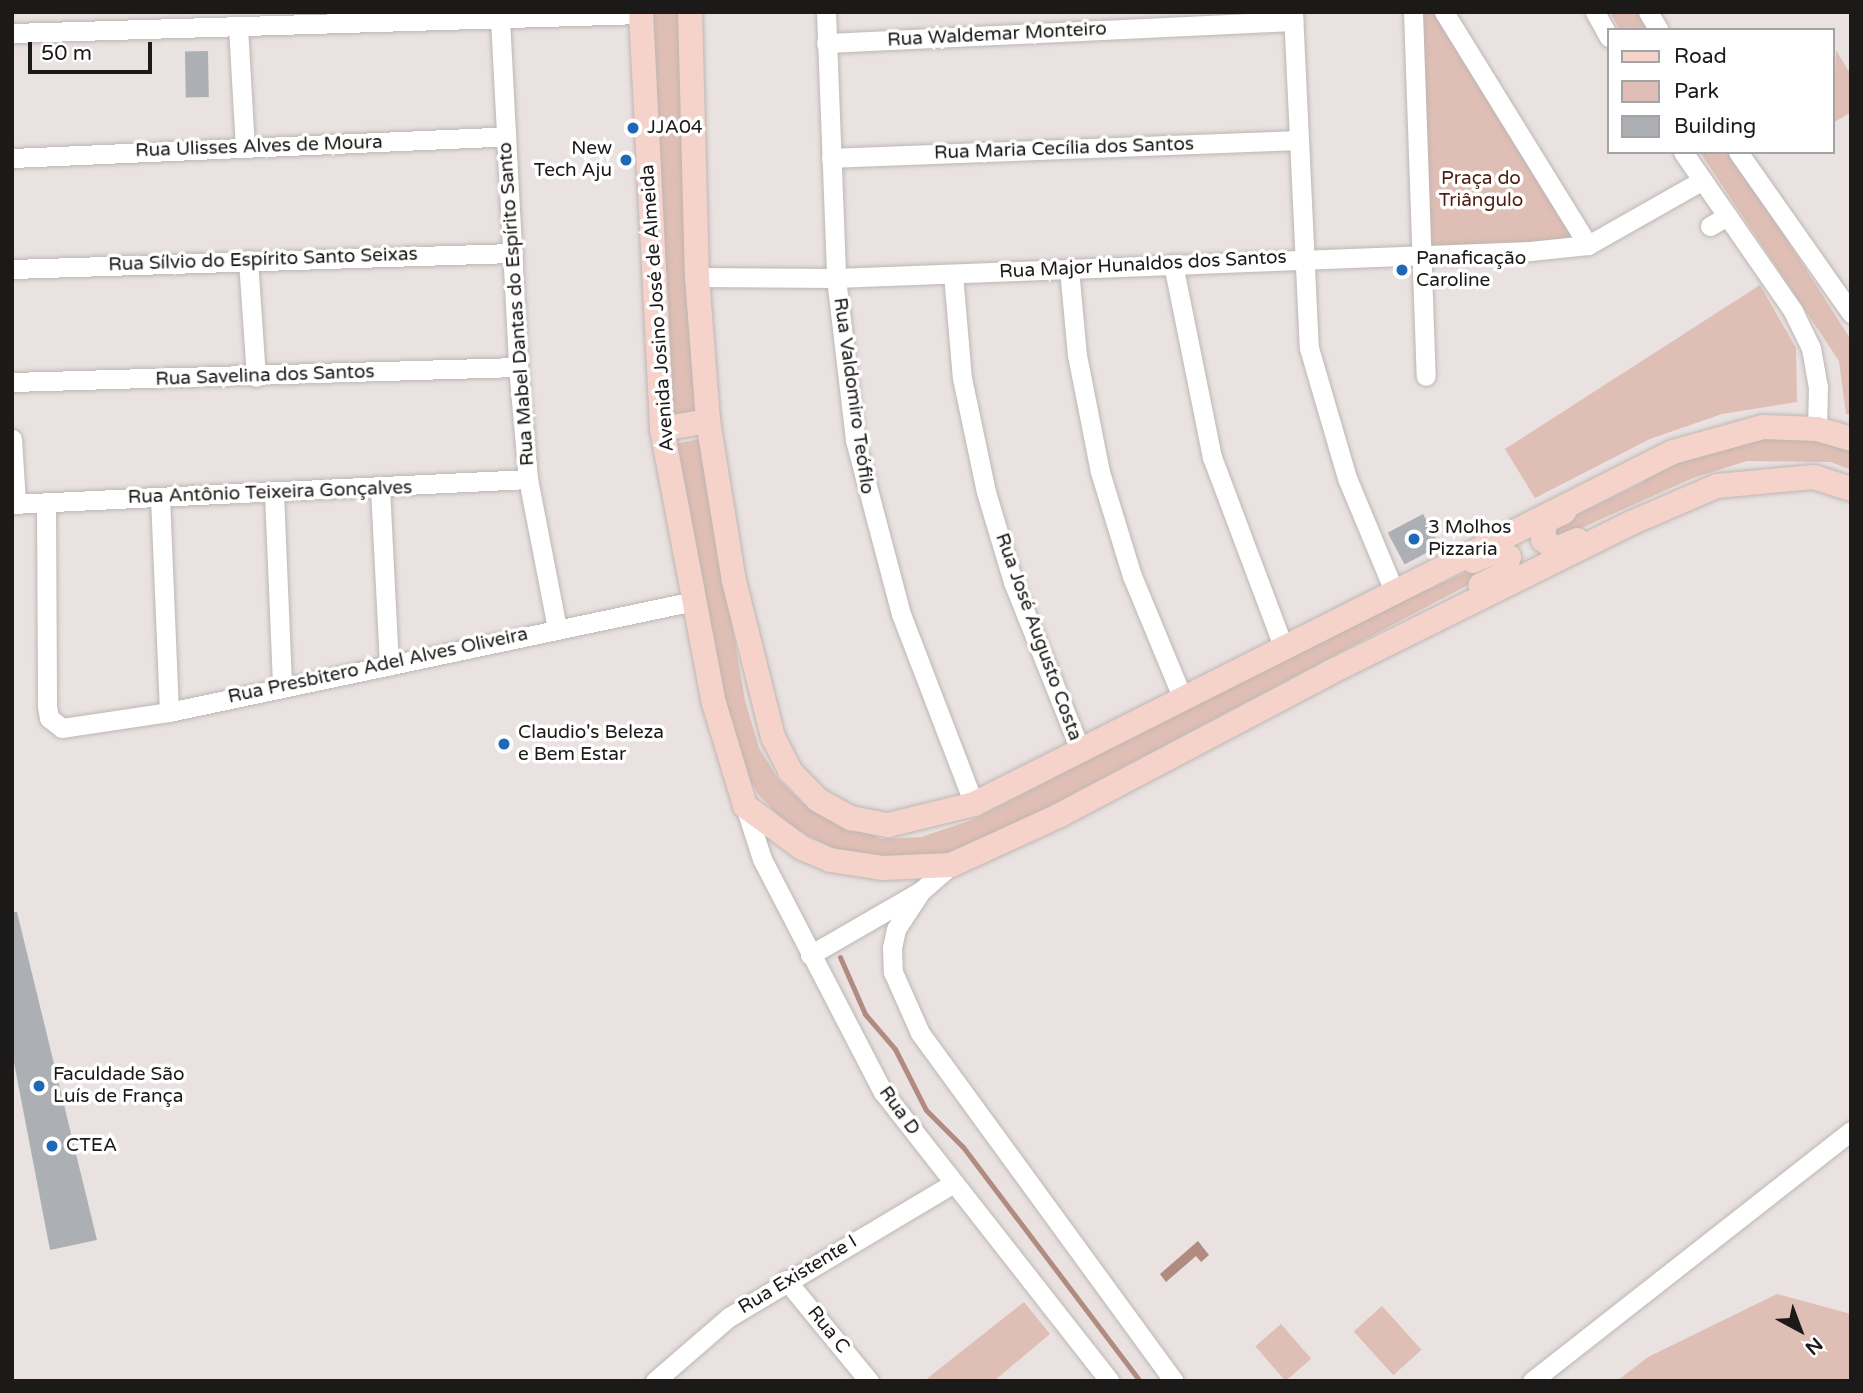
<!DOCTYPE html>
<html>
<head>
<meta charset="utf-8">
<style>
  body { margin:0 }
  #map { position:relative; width:1863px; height:1393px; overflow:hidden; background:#e9e2e0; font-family:"Varela Round",sans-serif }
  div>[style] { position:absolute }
  .green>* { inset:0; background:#dfbeb5; transform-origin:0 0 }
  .water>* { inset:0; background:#b18b80 }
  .stream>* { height:5px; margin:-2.5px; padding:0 2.5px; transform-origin:2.5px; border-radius:2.5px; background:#b18b80 }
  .building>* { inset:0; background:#acb0b5; transform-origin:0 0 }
  .roads { filter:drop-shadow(0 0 2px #bdb6b4) drop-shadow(0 0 2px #bdb6b4) }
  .minor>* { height:19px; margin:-9.5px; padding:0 9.5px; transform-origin:9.5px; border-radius:9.5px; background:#fff }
  .major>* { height:24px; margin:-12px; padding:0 12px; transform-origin:12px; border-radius:12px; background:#f5d3ca }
  .dots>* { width:19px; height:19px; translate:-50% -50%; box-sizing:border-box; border:4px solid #fff; border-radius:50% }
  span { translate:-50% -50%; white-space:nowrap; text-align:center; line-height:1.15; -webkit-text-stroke:7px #fff; paint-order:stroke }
  .street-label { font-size:19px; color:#1c1a19 }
  .poi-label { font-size:19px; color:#1c1a19 }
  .left { translate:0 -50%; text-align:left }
  .right { translate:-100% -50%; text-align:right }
  .park-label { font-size:19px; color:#501e10 }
  .frame { position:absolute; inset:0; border:14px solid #1c1a19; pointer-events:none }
  .legend { position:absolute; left:1607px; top:28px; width:228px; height:126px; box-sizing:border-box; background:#fff; border:2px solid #a4a3a3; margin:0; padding:9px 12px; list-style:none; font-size:21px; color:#1c1a19 }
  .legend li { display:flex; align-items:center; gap:14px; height:35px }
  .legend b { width:35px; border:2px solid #a4a3a3 }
  .north { position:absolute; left:1765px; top:1295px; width:70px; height:70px; -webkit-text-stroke:5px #fff; paint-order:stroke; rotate:139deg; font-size:19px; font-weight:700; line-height:28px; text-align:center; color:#1c1a19 }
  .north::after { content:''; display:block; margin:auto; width:24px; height:32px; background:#1c1a19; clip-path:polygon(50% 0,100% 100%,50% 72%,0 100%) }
  .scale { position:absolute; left:28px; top:42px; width:124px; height:32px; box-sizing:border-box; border:4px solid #1c1a19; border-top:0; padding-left:9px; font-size:21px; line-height:24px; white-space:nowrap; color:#1c1a19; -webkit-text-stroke:5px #fff; paint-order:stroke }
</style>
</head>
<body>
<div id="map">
  <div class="green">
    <i style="clip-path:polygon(649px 12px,678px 12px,695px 411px,687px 419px,667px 410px)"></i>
    <i style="clip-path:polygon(1422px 12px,1436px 12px,1575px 241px,1428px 248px)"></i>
    <i style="clip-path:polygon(1610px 12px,1646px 12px,1656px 30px,1620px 30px)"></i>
    <i style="clip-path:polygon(1836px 50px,1851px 75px,1851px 112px,1833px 123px)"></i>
    <i style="clip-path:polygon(1700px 152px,1731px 152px,1851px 340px,1851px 415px,1846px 414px,1839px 361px)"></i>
    <i style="clip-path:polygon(1760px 285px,1796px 348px,1797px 402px,1722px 414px,1650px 439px,1535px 498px,1505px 449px)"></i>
    <i style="clip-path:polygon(1783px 432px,1851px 446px,1851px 470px,1831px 462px,1747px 461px,1693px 478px,1559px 538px,1556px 534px,1553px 526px,1642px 483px,1669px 458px)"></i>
    <i style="clip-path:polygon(700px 439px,745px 700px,759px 748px,779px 780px,804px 804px,881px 839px,921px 837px,972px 820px,1381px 610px,1494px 560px,1498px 569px,978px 844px,928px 859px,842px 853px,786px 824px,758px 794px,736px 756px,674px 444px)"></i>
    <i style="clip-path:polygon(1777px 1294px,1851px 1314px,1851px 1381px,1617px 1381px,1648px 1357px)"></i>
    <i style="clip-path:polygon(1024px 1302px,1050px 1334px,994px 1381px,924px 1381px)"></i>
    <i style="left:1382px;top:1306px;width:59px;height:38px;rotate:48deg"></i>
    <i style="left:1281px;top:1324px;width:46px;height:34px;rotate:49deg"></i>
  </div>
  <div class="water">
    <i style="clip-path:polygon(1198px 1241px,1209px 1255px,1201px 1262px,1196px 1256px,1166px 1282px,1160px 1274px)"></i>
  </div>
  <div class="stream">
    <i style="left:840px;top:957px;width:62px;rotate:66.3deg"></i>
    <i style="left:865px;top:1014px;width:46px;rotate:49.4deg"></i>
    <i style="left:895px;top:1049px;width:68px;rotate:63.1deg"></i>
    <i style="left:926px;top:1110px;width:52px;rotate:45deg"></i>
    <i style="left:963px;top:1147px;width:292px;rotate:52.9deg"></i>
  </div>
  <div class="building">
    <i style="left:208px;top:51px;width:46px;height:23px;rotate:89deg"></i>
    <i style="left:1423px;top:514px;width:36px;height:40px;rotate:62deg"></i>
    <i style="clip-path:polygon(12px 912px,17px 912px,97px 1240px,50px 1250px,12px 1052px)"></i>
  </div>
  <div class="roads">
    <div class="minor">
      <i style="left:826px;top:12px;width:266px;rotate:87.8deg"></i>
      <i style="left:836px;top:278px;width:163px;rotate:83.3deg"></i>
      <i style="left:855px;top:440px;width:180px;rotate:75.2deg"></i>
      <i style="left:901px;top:614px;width:204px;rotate:69deg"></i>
      <i style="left:1293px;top:12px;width:336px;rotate:87.3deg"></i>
      <i style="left:1309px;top:348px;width:135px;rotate:73.7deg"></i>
      <i style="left:1347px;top:478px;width:122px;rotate:67.4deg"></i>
      <i style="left:1413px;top:12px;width:364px;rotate:88deg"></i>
      <i style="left:1444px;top:12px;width:274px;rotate:58.3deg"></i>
      <i style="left:1595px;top:12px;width:29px;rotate:61deg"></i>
      <i style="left:1648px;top:12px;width:21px;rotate:59deg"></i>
      <i style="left:500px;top:19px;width:348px;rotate:87deg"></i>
      <i style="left:518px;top:367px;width:112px;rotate:84.9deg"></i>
      <i style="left:528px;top:479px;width:152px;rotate:79deg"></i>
      <i style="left:238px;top:27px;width:121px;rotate:86.7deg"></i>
      <i style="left:12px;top:33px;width:629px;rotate:-1.73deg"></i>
      <i style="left:826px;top:43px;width:468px;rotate:-2.7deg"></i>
      <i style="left:1683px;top:152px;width:193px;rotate:55.3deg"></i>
      <i style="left:1793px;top:311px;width:41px;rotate:64.1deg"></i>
      <i style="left:1811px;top:348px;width:39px;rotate:80deg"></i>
      <i style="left:1818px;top:386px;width:43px;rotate:91.3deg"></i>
      <i style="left:1738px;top:152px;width:197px;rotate:54.9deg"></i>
      <i style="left:12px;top:158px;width:494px;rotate:-2.5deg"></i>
      <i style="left:831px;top:158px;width:466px;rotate:-2.2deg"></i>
      <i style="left:1710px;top:226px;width:20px;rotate:-30deg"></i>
      <i style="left:248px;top:260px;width:117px;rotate:86.1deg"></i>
      <i style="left:1173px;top:264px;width:197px;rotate:78.6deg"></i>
      <i style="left:1212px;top:457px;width:205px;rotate:69.4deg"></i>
      <i style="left:12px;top:269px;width:501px;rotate:-1.83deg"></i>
      <i style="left:1069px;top:269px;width:86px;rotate:84.7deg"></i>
      <i style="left:1077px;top:355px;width:119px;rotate:78.9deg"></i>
      <i style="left:1100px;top:472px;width:109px;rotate:72.9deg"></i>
      <i style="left:1132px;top:576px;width:133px;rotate:67.5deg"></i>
      <i style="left:953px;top:274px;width:104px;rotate:85.1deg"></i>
      <i style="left:962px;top:378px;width:116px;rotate:78.1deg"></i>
      <i style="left:986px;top:492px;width:94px;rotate:73.3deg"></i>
      <i style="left:1013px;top:582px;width:183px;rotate:68.2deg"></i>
      <i style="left:697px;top:277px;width:139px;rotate:0.4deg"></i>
      <i style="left:836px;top:278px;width:695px;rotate:-2.23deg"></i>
      <i style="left:1530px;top:251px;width:58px;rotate:-5.9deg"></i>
      <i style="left:1588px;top:245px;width:130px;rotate:-29.5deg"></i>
      <i style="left:12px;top:382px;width:506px;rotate:-1.7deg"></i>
      <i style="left:12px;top:439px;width:64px;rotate:86.4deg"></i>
      <i style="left:380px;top:488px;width:178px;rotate:87.1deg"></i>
      <i style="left:274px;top:493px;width:193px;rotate:87.6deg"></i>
      <i style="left:160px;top:497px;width:215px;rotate:87.6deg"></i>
      <i style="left:46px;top:503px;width:203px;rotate:89.7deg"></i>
      <i style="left:47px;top:706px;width:12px;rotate:81deg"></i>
      <i style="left:49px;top:718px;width:16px;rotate:38deg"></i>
      <i style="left:62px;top:728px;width:108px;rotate:-8.5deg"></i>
      <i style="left:169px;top:712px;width:537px;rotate:-11.94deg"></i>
      <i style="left:12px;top:504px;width:517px;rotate:-2.77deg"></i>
      <i style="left:745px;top:806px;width:56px;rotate:72.2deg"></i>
      <i style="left:762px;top:859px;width:263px;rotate:62.6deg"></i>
      <i style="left:883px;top:1092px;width:367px;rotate:51.9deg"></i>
      <i style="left:921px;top:891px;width:45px;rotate:123.3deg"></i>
      <i style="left:896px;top:929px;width:19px;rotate:102deg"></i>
      <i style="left:892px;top:948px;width:24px;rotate:88deg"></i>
      <i style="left:893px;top:972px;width:67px;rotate:66.1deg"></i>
      <i style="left:920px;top:1033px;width:431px;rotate:53.9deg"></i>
      <i style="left:810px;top:955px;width:128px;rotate:-30deg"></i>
      <i style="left:921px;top:891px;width:40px;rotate:-41deg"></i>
      <i style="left:786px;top:1280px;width:131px;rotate:50.6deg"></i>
      <i style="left:655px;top:1381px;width:98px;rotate:-40.9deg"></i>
      <i style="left:729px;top:1317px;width:260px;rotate:-30.8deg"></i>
      <i style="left:1532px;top:1381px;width:405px;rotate:-38.1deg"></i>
    </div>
    <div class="major">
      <i style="left:641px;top:12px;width:418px;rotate:87.1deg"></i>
      <i style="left:662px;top:429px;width:279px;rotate:79.3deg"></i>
      <i style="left:714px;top:703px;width:108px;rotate:73.2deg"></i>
      <i style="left:745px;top:806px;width:71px;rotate:36.4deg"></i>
      <i style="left:802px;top:848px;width:30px;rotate:23deg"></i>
      <i style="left:830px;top:860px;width:54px;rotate:8.6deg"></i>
      <i style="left:883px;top:868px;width:68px;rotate:-2.5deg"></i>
      <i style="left:951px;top:865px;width:120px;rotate:-24.6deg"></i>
      <i style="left:1060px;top:815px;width:304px;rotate:-27.8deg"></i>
      <i style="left:1329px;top:673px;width:337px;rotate:-26.4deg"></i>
      <i style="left:1631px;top:523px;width:94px;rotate:-23.3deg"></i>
      <i style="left:1717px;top:486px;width:97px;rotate:-5.3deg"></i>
      <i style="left:1814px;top:477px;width:39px;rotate:18deg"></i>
      <i style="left:690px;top:12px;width:265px;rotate:88.5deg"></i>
      <i style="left:697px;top:277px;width:144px;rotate:85.6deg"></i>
      <i style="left:708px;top:421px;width:162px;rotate:80.8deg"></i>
      <i style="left:734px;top:581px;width:161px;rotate:76deg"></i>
      <i style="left:773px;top:737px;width:38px;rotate:63deg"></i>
      <i style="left:790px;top:771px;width:40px;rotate:46deg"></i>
      <i style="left:818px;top:800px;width:38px;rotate:29deg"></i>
      <i style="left:851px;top:818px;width:38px;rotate:11deg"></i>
      <i style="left:888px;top:825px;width:89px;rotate:-13.7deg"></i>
      <i style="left:974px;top:804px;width:783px;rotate:-26.73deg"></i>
      <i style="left:1673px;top:452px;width:93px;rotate:-15.5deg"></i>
      <i style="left:1763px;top:427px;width:54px;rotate:2.1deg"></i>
      <i style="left:1817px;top:429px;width:35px;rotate:16deg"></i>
      <i style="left:662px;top:429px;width:47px;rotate:-9.9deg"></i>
      <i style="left:1564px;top:512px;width:21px;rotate:155deg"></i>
      <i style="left:1545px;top:521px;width:19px;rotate:96deg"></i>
      <i style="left:1543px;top:540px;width:16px;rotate:35deg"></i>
      <i style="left:1556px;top:549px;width:23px;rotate:-23deg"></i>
      <i style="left:1473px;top:561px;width:24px;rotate:-24deg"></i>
      <i style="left:1495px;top:551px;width:15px;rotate:23deg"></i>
      <i style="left:1509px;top:557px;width:18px;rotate:109deg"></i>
      <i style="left:1503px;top:574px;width:25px;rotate:154deg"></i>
    </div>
  </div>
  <div class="dots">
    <i style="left:633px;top:128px;background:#1f67b7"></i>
    <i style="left:626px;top:160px;background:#1f67b7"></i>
    <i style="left:1402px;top:270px;background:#1f67b7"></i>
    <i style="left:1414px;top:539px;background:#1f67b7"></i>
    <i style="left:504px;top:744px;background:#1f67b7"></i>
    <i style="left:39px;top:1086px;background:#1f67b7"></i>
    <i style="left:52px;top:1146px;background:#1f67b7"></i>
  </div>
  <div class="street-label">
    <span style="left:997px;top:35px;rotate:-3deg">Rua Waldemar Monteiro</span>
    <span style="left:259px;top:147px;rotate:-2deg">Rua Ulisses Alves de Moura</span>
    <span style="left:1064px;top:149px;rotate:-2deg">Rua Maria Cecília dos Santos</span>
    <span style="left:263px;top:260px;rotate:-2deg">Rua Sílvio do Espírito Santo Seixas</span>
    <span style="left:1143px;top:265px;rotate:-3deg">Rua Major Hunaldos dos Santos</span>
    <span style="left:517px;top:304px;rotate:-94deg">Rua Mabel Dantas do Espírito Santo</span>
    <span style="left:658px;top:308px;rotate:-94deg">Avenida Josino José de Almeida</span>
    <span style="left:265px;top:376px;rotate:-2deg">Rua Savelina dos Santos</span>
    <span style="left:853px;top:396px;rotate:82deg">Rua Valdomiro Teófilo</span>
    <span style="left:270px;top:493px;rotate:-2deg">Rua Antônio Teixeira Gonçalves</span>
    <span style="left:1038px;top:637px;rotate:70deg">Rua José Augusto Costa</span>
    <span style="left:378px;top:666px;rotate:-12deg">Rua Presbitero Adel Alves Oliveira</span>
    <span style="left:899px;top:1111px;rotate:54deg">Rua D</span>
    <span style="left:798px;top:1275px;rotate:-31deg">Rua Existente I</span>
    <span style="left:828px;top:1330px;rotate:51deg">Rua C</span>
  </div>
  <div class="poi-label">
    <span class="left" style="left:647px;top:128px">JJA04</span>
    <span class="right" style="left:612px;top:160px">New<br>Tech Aju</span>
    <span class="left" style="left:1416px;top:270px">Panaficação<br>Caroline</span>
    <span class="left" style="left:1428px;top:539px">3 Molhos<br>Pizzaria</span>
    <span class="left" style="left:518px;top:744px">Claudio's Beleza<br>e Bem Estar</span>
    <span class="left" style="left:53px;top:1086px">Faculdade São<br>Luís de França</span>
    <span class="left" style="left:66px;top:1146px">CTEA</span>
  </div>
  <div class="park-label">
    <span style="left:1481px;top:190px">Praça do<br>Triângulo</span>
  </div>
  <div class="frame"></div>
  <ul class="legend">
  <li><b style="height:9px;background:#f5d3ca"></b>Road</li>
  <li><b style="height:19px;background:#dfbeb5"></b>Park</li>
  <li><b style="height:19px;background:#acb0b5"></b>Building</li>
  </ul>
  <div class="north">N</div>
  <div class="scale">50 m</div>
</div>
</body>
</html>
